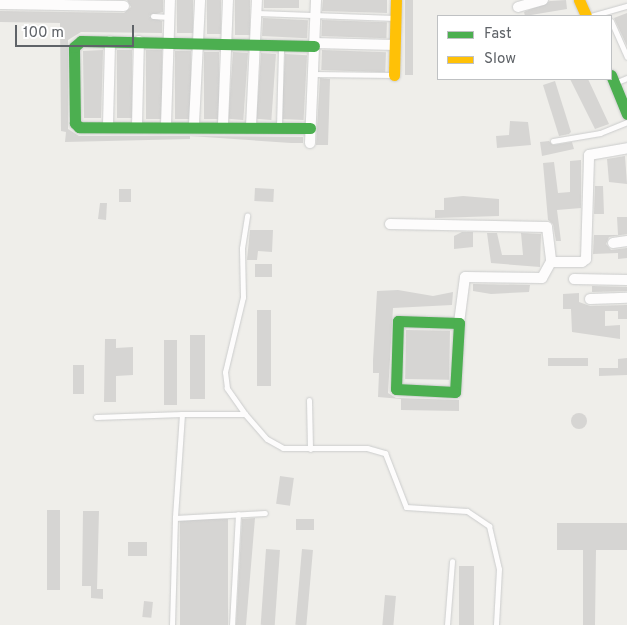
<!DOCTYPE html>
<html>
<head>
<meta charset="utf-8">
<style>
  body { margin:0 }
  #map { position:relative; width:627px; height:625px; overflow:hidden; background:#efeeea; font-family:Overpass,sans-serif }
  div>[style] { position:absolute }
  .building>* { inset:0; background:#d6d5d3; transform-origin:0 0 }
  .round { border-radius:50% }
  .roads { filter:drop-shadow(0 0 1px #cbcccc) drop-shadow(0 0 1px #cbcccc) }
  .lane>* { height:5px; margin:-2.5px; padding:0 2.5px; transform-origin:2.5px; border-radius:2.5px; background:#fdfcfc }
  .street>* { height:10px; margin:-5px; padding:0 5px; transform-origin:5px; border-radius:5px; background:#fdfcfc }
  .fast>* { height:11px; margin:-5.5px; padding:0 5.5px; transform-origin:5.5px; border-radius:5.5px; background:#4caf50 }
  .slow>* { height:11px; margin:-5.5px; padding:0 5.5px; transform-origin:5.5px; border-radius:5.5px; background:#ffc107 }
  span { translate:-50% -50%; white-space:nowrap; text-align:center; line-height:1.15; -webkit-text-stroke:4.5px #fff; paint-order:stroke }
  .legend { position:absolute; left:437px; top:15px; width:175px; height:65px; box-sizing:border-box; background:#fff; border:1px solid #bfc1c3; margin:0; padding:6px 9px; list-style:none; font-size:15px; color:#5f6368 }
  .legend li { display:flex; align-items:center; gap:10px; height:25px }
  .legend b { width:25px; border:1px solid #bfc1c3 }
  .scale { position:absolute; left:15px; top:25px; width:119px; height:22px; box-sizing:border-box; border:2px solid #5f6368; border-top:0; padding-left:6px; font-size:15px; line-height:18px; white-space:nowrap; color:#5f6368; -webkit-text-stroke:4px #fff; paint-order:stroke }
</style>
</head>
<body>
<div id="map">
  <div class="building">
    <i style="clip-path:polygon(127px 0,163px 0,163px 12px,149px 16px,162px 21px,162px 33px,81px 32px,68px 40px,68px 129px,79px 136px,190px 136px,190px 139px,65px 142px,66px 132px,61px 131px,60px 23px,0 22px,0 11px,124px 13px,131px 7px)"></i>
    <i style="left:177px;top:0;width:16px;height:33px"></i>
    <i style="left:207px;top:0;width:14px;height:34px"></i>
    <i style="left:235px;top:0;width:15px;height:35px"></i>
    <i style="left:264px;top:0;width:35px;height:8px"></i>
    <i style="clip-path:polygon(323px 0,387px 0,387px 13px,322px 11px)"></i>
    <i style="left:405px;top:0;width:8px;height:75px"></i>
    <i style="clip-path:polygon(566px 0,567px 9px,525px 16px,524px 12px,550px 1px)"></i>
    <i style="clip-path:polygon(627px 13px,627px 46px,614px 18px)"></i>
    <i style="left:263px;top:18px;width:45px;height:18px;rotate:3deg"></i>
    <i style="left:322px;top:20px;width:65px;height:16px;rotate:2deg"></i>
    <i style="clip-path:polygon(103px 50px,101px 118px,84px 118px,83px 51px)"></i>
    <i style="left:117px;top:50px;width:15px;height:68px"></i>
    <i style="left:146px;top:50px;width:16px;height:69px"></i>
    <i style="left:322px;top:50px;width:64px;height:20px;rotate:2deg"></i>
    <i style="left:175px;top:51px;width:16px;height:68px"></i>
    <i style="left:204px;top:52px;width:15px;height:67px"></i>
    <i style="left:233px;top:52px;width:15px;height:67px;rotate:4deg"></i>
    <i style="left:261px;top:53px;width:15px;height:66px;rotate:4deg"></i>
    <i style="left:285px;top:54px;width:22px;height:65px;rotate:3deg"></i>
    <i style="clip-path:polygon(320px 78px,330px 79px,328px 145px,316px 145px)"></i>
    <i style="clip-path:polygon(570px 79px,588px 79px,609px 124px,595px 129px)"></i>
    <i style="clip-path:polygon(555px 81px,571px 132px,569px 134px,559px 136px,543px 85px)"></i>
    <i style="clip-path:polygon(510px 121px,528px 122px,531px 145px,497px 148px,496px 136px,509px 135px)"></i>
    <i style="clip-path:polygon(190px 136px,303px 137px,303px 143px,291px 143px)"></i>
    <i style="clip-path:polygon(549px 141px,553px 145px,572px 142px,574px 149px,542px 156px,540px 142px)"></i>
    <i style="clip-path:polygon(625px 156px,627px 184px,609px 182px,607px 159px)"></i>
    <i style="clip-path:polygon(581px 160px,581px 208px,557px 210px,561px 241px,556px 241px,553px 224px,548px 220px,543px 163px,554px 162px,558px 193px,570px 192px,570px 161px)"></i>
    <i style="clip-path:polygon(595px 186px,603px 186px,604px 214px,594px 214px)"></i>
    <i style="left:255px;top:188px;width:19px;height:13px;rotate:3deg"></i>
    <i style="left:119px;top:189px;width:12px;height:13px"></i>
    <i style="clip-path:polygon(463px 196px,499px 199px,499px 216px,435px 218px,435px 210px,444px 210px,444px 198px)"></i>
    <i style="clip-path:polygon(100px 203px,107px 203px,106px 220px,98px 219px)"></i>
    <i style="clip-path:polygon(617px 217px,627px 217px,627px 234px,609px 237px,606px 244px,611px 250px,627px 248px,627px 258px,618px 259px,618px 253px,593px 254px,594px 235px,618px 235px)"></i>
    <i style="clip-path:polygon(250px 230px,273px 230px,272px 252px,258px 251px,257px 260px,247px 260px)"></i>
    <i style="clip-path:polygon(462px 232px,473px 232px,473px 247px,454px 249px,454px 236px)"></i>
    <i style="clip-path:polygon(487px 233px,497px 233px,502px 255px,523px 255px,521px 233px,541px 234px,540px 267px,491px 263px)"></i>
    <i style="left:255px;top:264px;width:17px;height:13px"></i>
    <i style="clip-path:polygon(473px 284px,530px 285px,529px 292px,491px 294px,473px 291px)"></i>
    <i style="clip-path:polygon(592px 286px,627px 287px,627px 291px,592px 292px)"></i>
    <i style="clip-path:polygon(398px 290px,433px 296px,453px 292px,452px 305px,393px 308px,388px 393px,396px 398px,459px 400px,459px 411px,401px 410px,401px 399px,378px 397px,379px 373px,373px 373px,373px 360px,377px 291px)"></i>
    <i style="clip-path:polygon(579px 293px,579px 302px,590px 306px,627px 305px,627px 319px,618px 319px,618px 311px,605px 311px,605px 326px,620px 325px,620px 339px,572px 332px,571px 309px,563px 309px,563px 294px)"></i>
    <i style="left:257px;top:310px;width:14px;height:76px"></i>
    <i style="left:406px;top:330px;width:44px;height:49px;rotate:1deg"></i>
    <i style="left:190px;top:335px;width:15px;height:64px"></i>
    <i style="clip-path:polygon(105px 339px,116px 339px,116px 348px,133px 347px,133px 375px,116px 376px,116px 402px,104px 402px)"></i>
    <i style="left:164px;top:340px;width:13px;height:65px"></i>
    <i style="left:548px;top:358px;width:40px;height:8px"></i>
    <i style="clip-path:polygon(627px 358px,627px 375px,599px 376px,599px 368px,618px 368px,618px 359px)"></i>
    <i style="left:73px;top:365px;width:11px;height:29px"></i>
    <i class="round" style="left:571px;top:413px;width:16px;height:16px"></i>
    <i style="left:280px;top:476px;width:14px;height:28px;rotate:8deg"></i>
    <i style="left:47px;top:510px;width:13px;height:80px"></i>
    <i style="clip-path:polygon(83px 511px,99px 511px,97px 589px,103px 589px,103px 599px,91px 598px,91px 586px,82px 586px)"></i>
    <i style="clip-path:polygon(255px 518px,246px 625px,236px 625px,242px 519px)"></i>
    <i style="left:228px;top:519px;width:106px;height:48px;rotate:90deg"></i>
    <i style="left:296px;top:519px;width:18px;height:11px"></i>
    <i style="clip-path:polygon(557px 523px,627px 523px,627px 550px,596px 550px,595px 625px,583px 625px,583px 550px,557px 550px)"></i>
    <i style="left:147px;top:542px;width:14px;height:19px;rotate:90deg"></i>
    <i style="left:266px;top:549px;width:14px;height:76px;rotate:4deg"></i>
    <i style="left:302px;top:549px;width:11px;height:76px;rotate:5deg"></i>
    <i style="left:459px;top:566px;width:15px;height:59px"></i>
    <i style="left:385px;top:595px;width:11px;height:30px;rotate:5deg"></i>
    <i style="left:144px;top:601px;width:9px;height:16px;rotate:6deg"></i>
  </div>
  <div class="roads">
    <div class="lane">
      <i style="left:257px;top:13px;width:138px;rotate:2.1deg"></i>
      <i style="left:153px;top:16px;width:16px;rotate:4deg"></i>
      <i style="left:591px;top:16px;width:37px;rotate:-16deg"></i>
      <i style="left:611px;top:21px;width:39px;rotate:66deg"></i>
      <i style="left:313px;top:74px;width:79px;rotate:0.7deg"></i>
      <i style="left:617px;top:82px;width:11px;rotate:-22deg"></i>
      <i style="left:279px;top:126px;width:79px;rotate:-88.5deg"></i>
      <i style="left:553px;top:141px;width:48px;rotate:-9.7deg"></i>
      <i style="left:600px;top:133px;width:29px;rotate:-22deg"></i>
      <i style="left:309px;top:400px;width:49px;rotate:88.8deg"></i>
      <i style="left:182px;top:414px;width:63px"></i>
      <i style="left:245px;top:414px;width:33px;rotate:49deg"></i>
      <i style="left:267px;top:439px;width:18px;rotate:29deg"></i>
      <i style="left:283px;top:448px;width:84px"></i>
      <i style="left:367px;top:448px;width:19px;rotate:16deg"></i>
      <i style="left:385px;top:453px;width:58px;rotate:68.7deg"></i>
      <i style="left:406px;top:507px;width:61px;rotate:3.8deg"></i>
      <i style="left:467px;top:511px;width:27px;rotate:34deg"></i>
      <i style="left:489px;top:526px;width:44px;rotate:76.9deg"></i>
      <i style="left:499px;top:569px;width:56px;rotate:93.1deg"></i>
      <i style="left:245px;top:414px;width:32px;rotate:-125deg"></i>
      <i style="left:227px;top:388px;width:16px;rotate:-97deg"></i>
      <i style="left:225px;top:372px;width:77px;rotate:-76.5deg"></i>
      <i style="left:243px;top:297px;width:49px;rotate:-91.2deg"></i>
      <i style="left:242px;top:248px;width:33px;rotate:-81deg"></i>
      <i style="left:96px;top:417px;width:86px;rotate:-2deg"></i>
      <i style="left:182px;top:414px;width:104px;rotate:93.9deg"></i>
      <i style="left:172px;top:625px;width:107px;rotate:-88.4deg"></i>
      <i style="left:175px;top:518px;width:90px;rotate:-3.2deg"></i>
      <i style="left:232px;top:625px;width:111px;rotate:-86.9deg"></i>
      <i style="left:447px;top:625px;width:64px;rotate:-85.5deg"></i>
    </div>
    <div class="street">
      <i style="left:0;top:4px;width:124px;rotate:0.9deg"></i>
      <i style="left:518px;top:7px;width:26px;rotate:-16deg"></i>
      <i style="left:314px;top:43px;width:81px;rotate:1.4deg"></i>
      <i style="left:194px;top:124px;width:124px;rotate:-87.2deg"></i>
      <i style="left:223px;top:124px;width:124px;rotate:-87.7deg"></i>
      <i style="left:108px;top:125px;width:84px;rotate:-88.6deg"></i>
      <i style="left:166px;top:125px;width:125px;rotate:-88.2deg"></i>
      <i style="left:137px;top:126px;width:85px;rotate:-88.7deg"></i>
      <i style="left:251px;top:126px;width:126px;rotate:-87.3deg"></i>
      <i style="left:310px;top:143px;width:143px;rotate:-87.6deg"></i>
      <i style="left:390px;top:224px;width:157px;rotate:1.1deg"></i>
      <i style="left:547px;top:227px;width:35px;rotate:83deg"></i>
      <i style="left:551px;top:262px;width:31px"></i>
      <i style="left:582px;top:262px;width:5px;rotate:-37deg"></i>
      <i style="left:586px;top:259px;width:104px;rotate:-88.3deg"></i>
      <i style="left:589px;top:155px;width:39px;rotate:-10deg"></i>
      <i style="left:613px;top:243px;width:14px;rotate:-8deg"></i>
      <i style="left:574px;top:279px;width:53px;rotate:1.1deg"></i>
      <i style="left:590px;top:299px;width:37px;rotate:-2deg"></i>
      <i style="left:459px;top:323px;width:46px;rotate:-82.6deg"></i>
      <i style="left:465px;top:277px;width:77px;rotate:0.7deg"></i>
      <i style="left:542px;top:278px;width:18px;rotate:-61deg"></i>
    </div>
    <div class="fast">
      <i style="left:611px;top:75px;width:42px;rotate:67.7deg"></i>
      <i style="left:310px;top:128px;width:231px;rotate:-179.8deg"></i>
      <i style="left:79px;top:127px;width:6px;rotate:-135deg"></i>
      <i style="left:75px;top:123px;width:76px;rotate:-90.8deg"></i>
      <i style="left:74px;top:47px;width:9px;rotate:-41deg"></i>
      <i style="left:81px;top:41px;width:233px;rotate:1.2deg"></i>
      <i style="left:398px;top:321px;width:61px;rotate:1.9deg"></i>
      <i style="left:459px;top:323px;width:69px;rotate:93.3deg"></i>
      <i style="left:455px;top:392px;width:59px;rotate:-177.1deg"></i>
      <i style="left:396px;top:389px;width:68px;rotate:-88.3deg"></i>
    </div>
    <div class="slow">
      <i style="left:579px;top:0;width:17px;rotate:66deg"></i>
      <i style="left:394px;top:75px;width:75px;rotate:-88.5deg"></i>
    </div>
  </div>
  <ul class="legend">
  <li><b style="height:6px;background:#4caf50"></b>Fast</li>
  <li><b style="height:6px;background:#ffc107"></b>Slow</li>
  </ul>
  <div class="scale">100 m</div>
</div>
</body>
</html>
